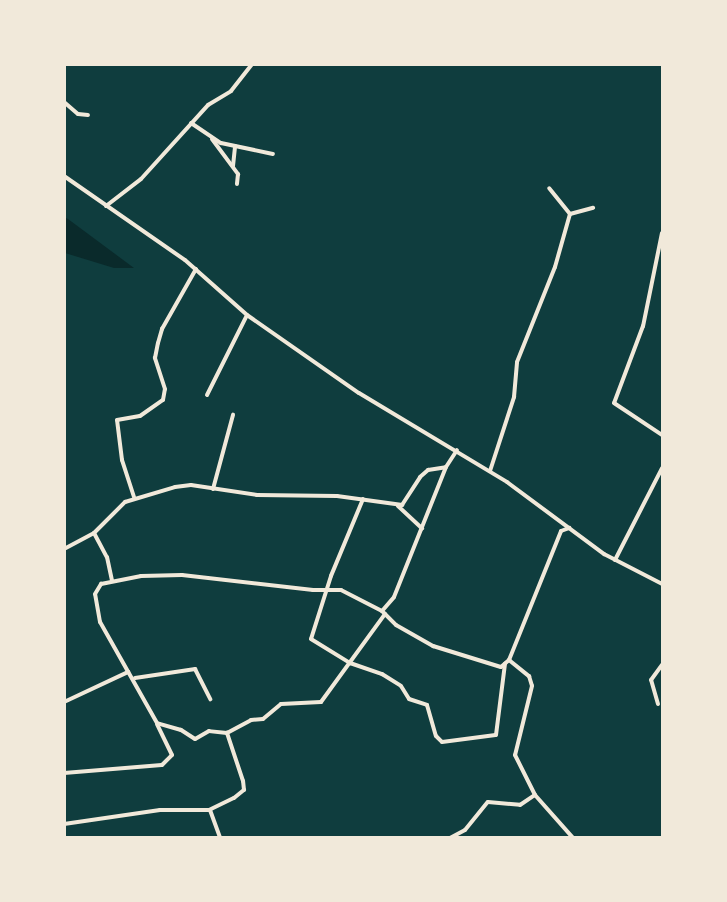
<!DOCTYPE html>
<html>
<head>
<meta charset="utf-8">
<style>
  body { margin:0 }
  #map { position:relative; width:727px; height:902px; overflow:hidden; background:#0f3d3e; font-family:"Zilla Slab",serif }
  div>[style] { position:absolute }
  .water>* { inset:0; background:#0a2a2b }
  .minor>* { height:4px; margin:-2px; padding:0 2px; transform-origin:2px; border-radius:2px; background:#f1e9da }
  span { translate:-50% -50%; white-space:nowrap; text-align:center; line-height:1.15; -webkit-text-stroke:4.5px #f1e9da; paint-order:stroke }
  .frame { position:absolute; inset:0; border:66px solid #f1e9da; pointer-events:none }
</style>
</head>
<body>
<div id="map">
  <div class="water">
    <i style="clip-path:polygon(64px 217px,68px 219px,134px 268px,114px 268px,65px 253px)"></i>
  </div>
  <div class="minor">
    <i style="left:64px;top:102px;width:18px;rotate:41deg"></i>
    <i style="left:78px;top:114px;width:10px;rotate:6deg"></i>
    <i style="left:191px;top:123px;width:36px;rotate:34deg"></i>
    <i style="left:221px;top:143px;width:53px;rotate:11.9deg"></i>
    <i style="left:212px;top:139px;width:44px;rotate:53.4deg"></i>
    <i style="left:238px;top:174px;width:10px;rotate:96deg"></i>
    <i style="left:233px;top:166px;width:20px;rotate:-84deg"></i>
    <i style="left:64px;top:176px;width:147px;rotate:34.8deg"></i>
    <i style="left:185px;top:260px;width:83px;rotate:41.6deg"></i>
    <i style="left:247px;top:315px;width:136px;rotate:34.9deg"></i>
    <i style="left:359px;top:393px;width:173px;rotate:31deg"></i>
    <i style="left:507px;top:482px;width:121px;rotate:36.6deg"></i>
    <i style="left:604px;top:554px;width:65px;rotate:27.3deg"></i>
    <i style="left:106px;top:206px;width:44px;rotate:-37.6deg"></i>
    <i style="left:141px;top:179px;width:100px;rotate:-47.8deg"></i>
    <i style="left:208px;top:105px;width:27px;rotate:-31deg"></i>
    <i style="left:231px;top:91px;width:34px;rotate:-52deg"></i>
    <i style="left:570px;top:214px;width:24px;rotate:-15deg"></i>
    <i style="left:662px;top:233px;width:95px;rotate:101.5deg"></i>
    <i style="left:643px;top:326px;width:82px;rotate:110.6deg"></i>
    <i style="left:614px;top:403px;width:58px;rotate:33.7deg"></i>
    <i style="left:207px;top:395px;width:89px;rotate:-63.4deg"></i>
    <i style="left:490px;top:471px;width:78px;rotate:-72deg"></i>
    <i style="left:514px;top:397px;width:35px;rotate:-85deg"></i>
    <i style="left:517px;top:362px;width:102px;rotate:-68.2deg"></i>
    <i style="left:555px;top:267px;width:55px;rotate:-74.2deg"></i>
    <i style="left:570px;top:214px;width:33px;rotate:-129deg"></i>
    <i style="left:213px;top:489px;width:77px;rotate:-74.9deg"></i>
    <i style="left:134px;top:497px;width:39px;rotate:-108deg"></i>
    <i style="left:122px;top:460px;width:40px;rotate:-97.1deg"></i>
    <i style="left:117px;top:420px;width:23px;rotate:-10deg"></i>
    <i style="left:140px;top:416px;width:28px;rotate:-35deg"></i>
    <i style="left:163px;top:400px;width:11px;rotate:-80deg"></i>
    <i style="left:165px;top:389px;width:33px;rotate:-108deg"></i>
    <i style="left:155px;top:358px;width:15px;rotate:-79deg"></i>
    <i style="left:158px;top:343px;width:15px;rotate:-74deg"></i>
    <i style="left:162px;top:329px;width:69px;rotate:-60.5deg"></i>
    <i style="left:363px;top:499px;width:83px;rotate:112.6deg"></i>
    <i style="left:331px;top:576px;width:66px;rotate:107.6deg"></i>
    <i style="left:311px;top:639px;width:46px;rotate:31.6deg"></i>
    <i style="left:350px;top:663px;width:34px;rotate:19deg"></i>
    <i style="left:382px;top:674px;width:22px;rotate:32deg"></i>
    <i style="left:401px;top:686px;width:15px;rotate:58deg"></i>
    <i style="left:409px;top:699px;width:19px;rotate:18deg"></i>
    <i style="left:427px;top:705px;width:32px;rotate:74deg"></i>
    <i style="left:436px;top:736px;width:8px;rotate:45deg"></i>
    <i style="left:442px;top:742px;width:54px;rotate:-7.4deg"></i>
    <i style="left:496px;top:735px;width:72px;rotate:-82.8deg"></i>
    <i style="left:398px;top:506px;width:33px;rotate:43deg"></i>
    <i style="left:94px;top:533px;width:27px;rotate:62deg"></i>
    <i style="left:107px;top:557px;width:24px;rotate:78deg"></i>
    <i style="left:64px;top:549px;width:34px;rotate:-28deg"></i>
    <i style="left:94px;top:533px;width:44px;rotate:-45deg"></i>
    <i style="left:125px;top:502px;width:52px;rotate:-16.7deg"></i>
    <i style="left:175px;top:487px;width:16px;rotate:-7deg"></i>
    <i style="left:191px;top:485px;width:67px;rotate:8.6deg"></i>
    <i style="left:257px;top:495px;width:80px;rotate:0.7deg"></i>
    <i style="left:337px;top:496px;width:66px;rotate:7.9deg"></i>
    <i style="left:402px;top:505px;width:33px;rotate:-57deg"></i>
    <i style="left:420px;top:477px;width:11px;rotate:-41deg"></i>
    <i style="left:428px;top:470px;width:18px;rotate:-9deg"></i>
    <i style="left:446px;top:467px;width:20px;rotate:-57deg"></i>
    <i style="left:615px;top:560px;width:103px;rotate:-62.9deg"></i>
    <i style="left:382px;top:611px;width:18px;rotate:-49deg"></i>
    <i style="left:394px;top:597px;width:140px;rotate:-68.2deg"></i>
    <i style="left:509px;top:660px;width:26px;rotate:39deg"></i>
    <i style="left:529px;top:676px;width:10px;rotate:73deg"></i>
    <i style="left:532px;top:686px;width:71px;rotate:103.8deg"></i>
    <i style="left:515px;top:755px;width:45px;rotate:63.4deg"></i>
    <i style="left:535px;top:795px;width:57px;rotate:48.5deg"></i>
    <i style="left:135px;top:678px;width:61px;rotate:-8.5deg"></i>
    <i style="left:195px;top:669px;width:34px;rotate:63deg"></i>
    <i style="left:64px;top:702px;width:71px;rotate:-25.1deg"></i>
    <i style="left:658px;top:704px;width:25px;rotate:-106deg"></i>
    <i style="left:651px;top:680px;width:19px;rotate:-54deg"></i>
    <i style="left:227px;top:733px;width:18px;rotate:-174deg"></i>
    <i style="left:209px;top:731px;width:16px;rotate:150deg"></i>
    <i style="left:195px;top:739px;width:17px;rotate:-147deg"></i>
    <i style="left:181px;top:730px;width:25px;rotate:-164deg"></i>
    <i style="left:157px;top:723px;width:116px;rotate:-119.4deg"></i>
    <i style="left:100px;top:622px;width:28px;rotate:-100deg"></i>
    <i style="left:95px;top:594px;width:12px;rotate:-59deg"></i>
    <i style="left:101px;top:584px;width:41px;rotate:-11.3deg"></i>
    <i style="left:141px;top:576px;width:41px;rotate:-1.4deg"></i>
    <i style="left:182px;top:575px;width:132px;rotate:6.5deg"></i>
    <i style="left:313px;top:590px;width:28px"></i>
    <i style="left:341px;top:590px;width:46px;rotate:27.1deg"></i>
    <i style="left:382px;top:611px;width:20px;rotate:45deg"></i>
    <i style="left:396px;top:625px;width:43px;rotate:29.6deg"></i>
    <i style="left:433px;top:646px;width:71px;rotate:17.2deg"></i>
    <i style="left:501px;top:667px;width:11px;rotate:-41deg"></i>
    <i style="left:509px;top:660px;width:139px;rotate:-68deg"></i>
    <i style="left:561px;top:531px;width:9px;rotate:-21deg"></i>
    <i style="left:227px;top:733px;width:27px;rotate:-28deg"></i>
    <i style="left:251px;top:720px;width:12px;rotate:-5deg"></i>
    <i style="left:263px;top:719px;width:23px;rotate:-40deg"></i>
    <i style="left:281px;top:704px;width:40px;rotate:-2.9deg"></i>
    <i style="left:321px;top:702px;width:109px;rotate:-54deg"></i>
    <i style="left:64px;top:773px;width:98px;rotate:-4.7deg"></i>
    <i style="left:162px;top:765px;width:14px;rotate:-45deg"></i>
    <i style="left:172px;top:755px;width:34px;rotate:-116deg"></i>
    <i style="left:210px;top:810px;width:30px;rotate:70deg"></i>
    <i style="left:64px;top:824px;width:97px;rotate:-8.3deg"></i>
    <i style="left:160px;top:810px;width:49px"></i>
    <i style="left:209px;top:810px;width:28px;rotate:-26deg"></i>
    <i style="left:234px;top:798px;width:13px;rotate:-39deg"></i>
    <i style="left:244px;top:790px;width:9px;rotate:-96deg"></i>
    <i style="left:243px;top:781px;width:51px;rotate:-108.4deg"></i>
    <i style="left:450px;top:838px;width:17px;rotate:-28deg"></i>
    <i style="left:465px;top:830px;width:36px;rotate:-51deg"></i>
    <i style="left:488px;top:802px;width:32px;rotate:5deg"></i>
    <i style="left:520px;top:805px;width:18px;rotate:-34deg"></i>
  </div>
  <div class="frame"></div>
</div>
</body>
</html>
